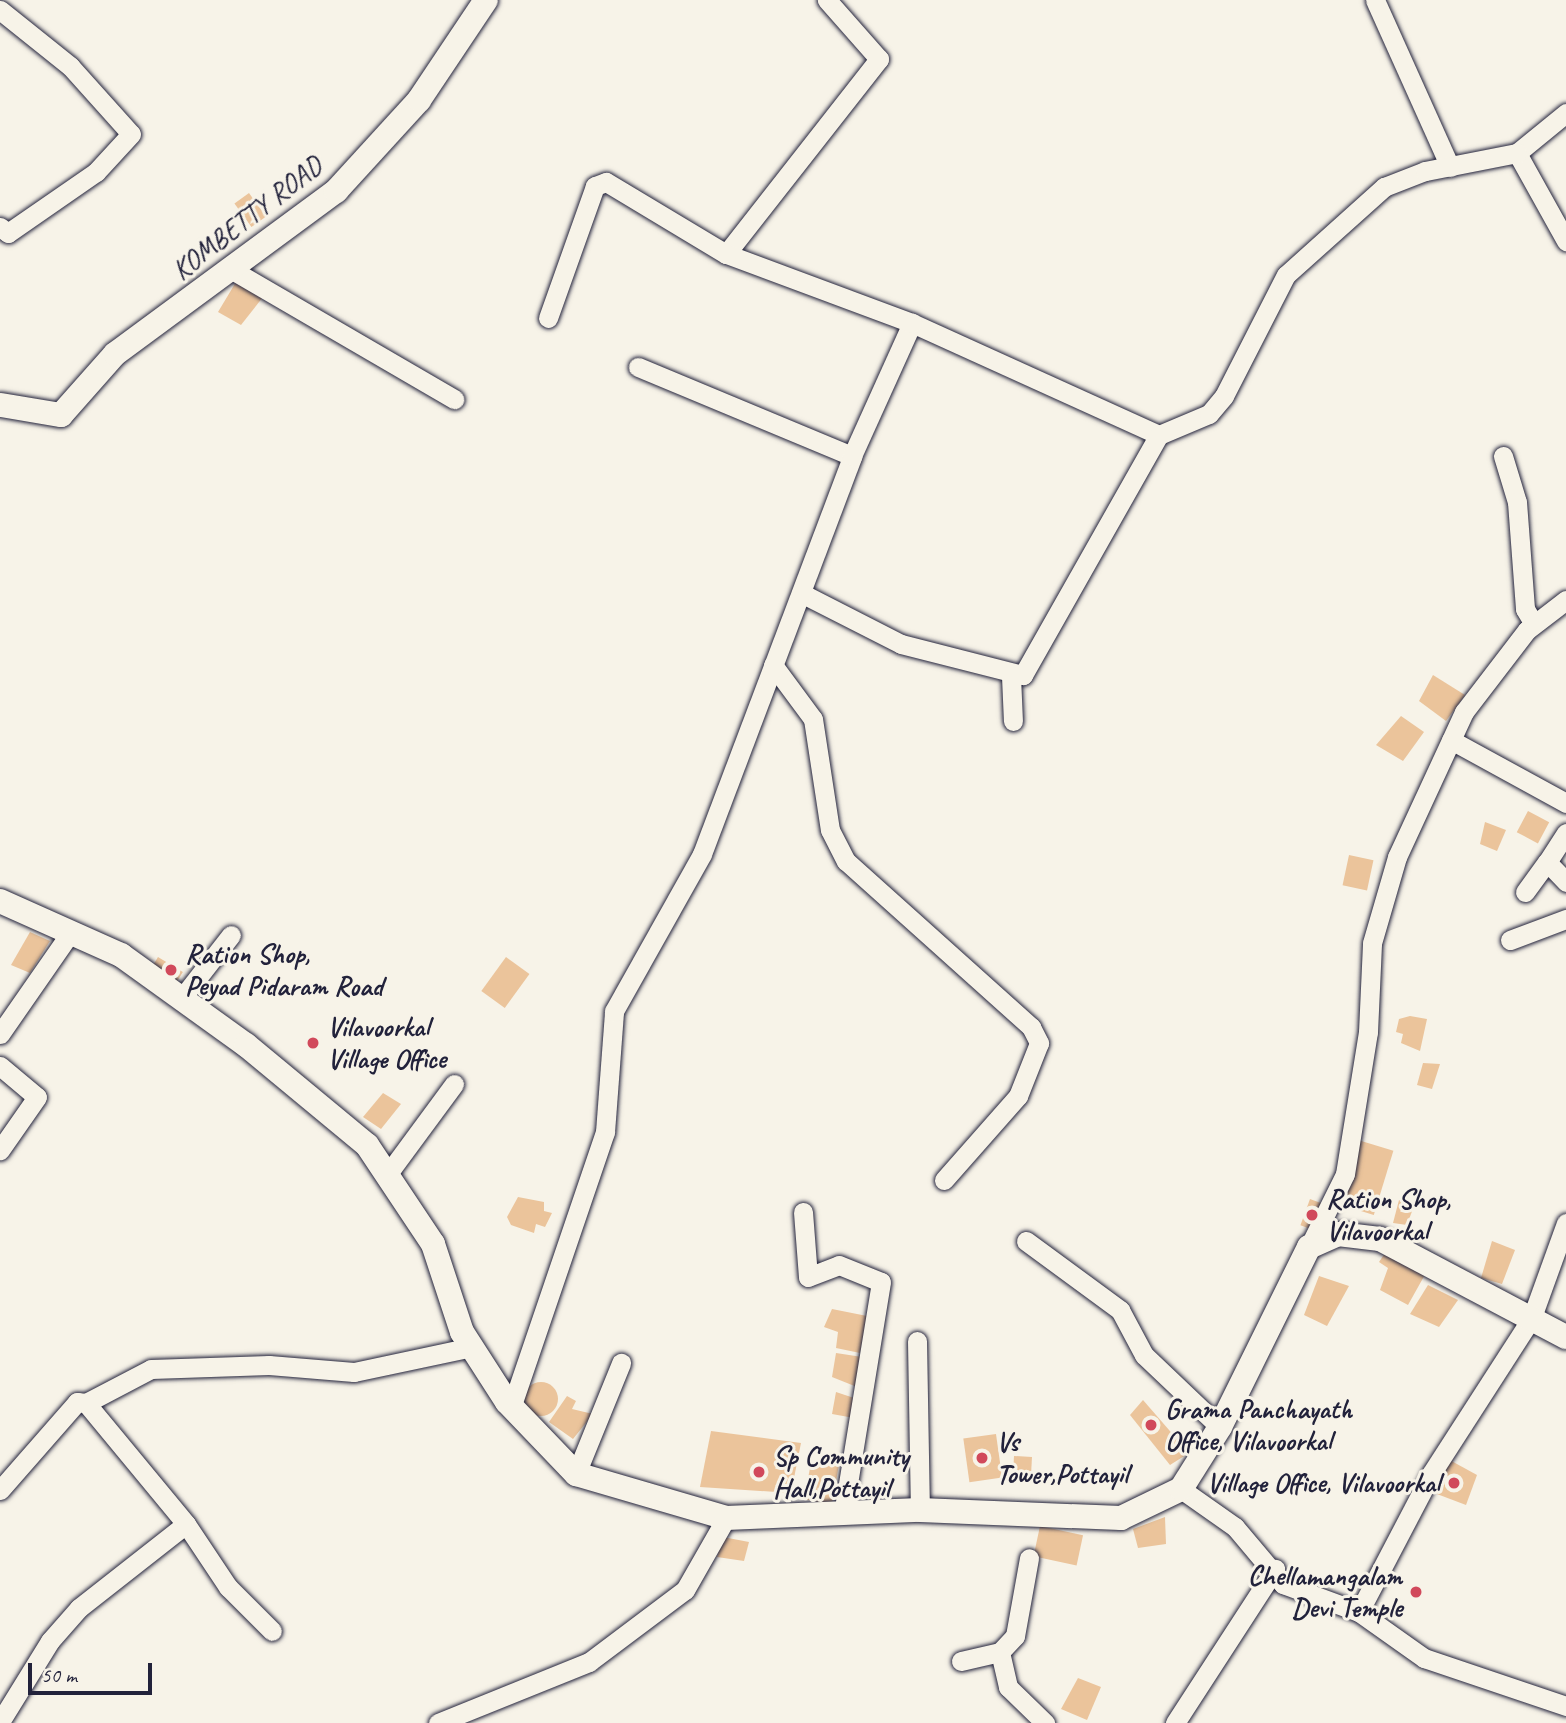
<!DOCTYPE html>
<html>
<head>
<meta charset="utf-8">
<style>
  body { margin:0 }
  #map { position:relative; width:1566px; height:1723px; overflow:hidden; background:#f7f3e8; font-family:Caveat,sans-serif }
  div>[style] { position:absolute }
  .building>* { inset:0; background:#ebc49b; transform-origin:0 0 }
  .round { border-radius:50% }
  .roads { filter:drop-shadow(0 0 2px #22223b) drop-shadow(0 0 2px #22223b) }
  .minor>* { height:19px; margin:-9.5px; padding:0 9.5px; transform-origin:9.5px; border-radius:9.5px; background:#f7f3e8 }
  .tertiary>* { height:24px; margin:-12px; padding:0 12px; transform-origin:12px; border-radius:12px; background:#f7f3e8 }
  .dots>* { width:19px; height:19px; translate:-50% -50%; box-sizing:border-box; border:4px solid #f7f3e8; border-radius:50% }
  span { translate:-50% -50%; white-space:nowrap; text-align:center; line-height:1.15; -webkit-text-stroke:6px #f7f3e8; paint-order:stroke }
  .street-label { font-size:28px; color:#22223b }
  .poi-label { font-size:28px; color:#22223b; font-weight:700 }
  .left { translate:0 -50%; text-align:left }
  .right { translate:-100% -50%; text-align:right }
  .scale { position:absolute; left:28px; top:1663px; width:124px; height:32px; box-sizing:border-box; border:4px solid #22223b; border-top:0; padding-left:9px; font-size:21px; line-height:24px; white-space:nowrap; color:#22223b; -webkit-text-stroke:5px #f7f3e8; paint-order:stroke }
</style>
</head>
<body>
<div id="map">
  <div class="building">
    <i style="left:249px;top:193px;width:29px;height:18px;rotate:54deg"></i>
    <i style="clip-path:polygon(236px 282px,263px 297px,241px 325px,218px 312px)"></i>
    <i style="clip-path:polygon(1433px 675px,1465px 695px,1446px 721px,1419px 701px)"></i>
    <i style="clip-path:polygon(1401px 716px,1424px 732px,1403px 761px,1376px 745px)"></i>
    <i style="left:1528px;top:811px;width:24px;height:24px;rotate:28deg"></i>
    <i style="clip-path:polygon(1485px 822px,1506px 830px,1497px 851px,1480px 844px)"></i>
    <i style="left:1349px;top:855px;width:25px;height:31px;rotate:12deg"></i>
    <i style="clip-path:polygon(30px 932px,50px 941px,30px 973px,11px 965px)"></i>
    <i style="left:158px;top:957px;width:29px;height:11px;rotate:31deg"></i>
    <i style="left:506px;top:957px;width:29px;height:42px;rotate:36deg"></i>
    <i style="clip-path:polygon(1410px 1016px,1427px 1019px,1420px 1051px,1401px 1043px,1403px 1034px,1396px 1032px,1399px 1019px)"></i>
    <i style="clip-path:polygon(1423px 1063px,1440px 1064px,1432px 1089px,1417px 1085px)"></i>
    <i style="clip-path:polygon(383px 1093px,401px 1104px,381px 1129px,363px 1117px)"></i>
    <i style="left:1358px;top:1140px;width:37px;height:67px;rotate:17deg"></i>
    <i style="clip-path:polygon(518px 1197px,544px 1202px,544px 1211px,552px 1213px,545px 1227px,536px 1224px,534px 1233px,511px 1225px,507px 1217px)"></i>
    <i style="left:1310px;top:1199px;width:15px;height:28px;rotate:20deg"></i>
    <i style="clip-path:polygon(1399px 1200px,1415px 1203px,1407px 1225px,1393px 1223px)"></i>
    <i style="clip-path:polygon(1492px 1241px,1515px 1250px,1502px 1284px,1481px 1278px)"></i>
    <i style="clip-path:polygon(1387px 1250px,1427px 1271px,1408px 1305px,1380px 1290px,1388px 1268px,1379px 1262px)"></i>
    <i style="clip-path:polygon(1319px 1276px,1349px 1286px,1327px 1326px,1304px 1315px)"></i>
    <i style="clip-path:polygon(1428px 1285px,1458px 1300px,1439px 1327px,1410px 1314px)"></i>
    <i style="clip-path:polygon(832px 1309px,867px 1316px,860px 1353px,836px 1348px,838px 1332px,824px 1327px)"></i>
    <i style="clip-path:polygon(836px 1353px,862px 1357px,857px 1387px,832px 1377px)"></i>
    <i class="round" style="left:524px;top:1382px;width:34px;height:34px"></i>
    <i style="clip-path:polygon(836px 1392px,857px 1399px,854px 1418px,832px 1414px)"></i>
    <i style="clip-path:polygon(567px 1396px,576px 1401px,572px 1409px,593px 1414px,573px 1439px,549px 1422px)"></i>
    <i style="clip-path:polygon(1143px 1400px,1189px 1453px,1170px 1465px,1130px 1415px)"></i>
    <i style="clip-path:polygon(711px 1431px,801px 1443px,791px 1493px,700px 1487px)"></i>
    <i style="left:996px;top:1434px;width:44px;height:33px;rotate:82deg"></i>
    <i style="left:1014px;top:1456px;width:18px;height:26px;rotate:3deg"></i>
    <i style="clip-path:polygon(1446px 1458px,1477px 1475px,1466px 1505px,1429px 1491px)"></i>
    <i style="left:811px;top:1462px;width:28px;height:38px;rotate:10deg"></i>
    <i style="clip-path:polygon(1165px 1517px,1166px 1544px,1138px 1548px,1133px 1529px)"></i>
    <i style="left:1040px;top:1526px;width:44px;height:31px;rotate:12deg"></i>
    <i style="clip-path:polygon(723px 1537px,749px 1542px,744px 1561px,717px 1557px)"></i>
    <i style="clip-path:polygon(1078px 1678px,1101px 1687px,1087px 1720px,1061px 1709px)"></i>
  </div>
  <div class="roads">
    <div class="minor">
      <i style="left:1375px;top:0;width:183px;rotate:65.8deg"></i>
      <i style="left:0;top:10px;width:90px;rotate:38.7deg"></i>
      <i style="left:70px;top:66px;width:91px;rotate:48.1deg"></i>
      <i style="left:131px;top:134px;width:52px;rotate:132.6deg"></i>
      <i style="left:96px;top:172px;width:107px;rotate:145.3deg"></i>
      <i style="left:8px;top:233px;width:10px;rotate:-143deg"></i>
      <i style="left:1566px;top:113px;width:63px;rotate:140.8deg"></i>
      <i style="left:1517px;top:153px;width:101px;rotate:60.9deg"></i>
      <i style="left:726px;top:254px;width:248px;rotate:-51.9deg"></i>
      <i style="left:879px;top:59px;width:79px;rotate:-131.4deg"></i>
      <i style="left:234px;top:271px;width:255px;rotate:30.2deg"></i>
      <i style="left:912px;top:323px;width:271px;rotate:24.4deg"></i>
      <i style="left:638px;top:367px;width:232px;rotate:22.6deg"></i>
      <i style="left:1503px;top:456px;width:48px;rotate:73.1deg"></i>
      <i style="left:1517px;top:502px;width:107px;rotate:85.7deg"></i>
      <i style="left:1525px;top:609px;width:17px;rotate:59deg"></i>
      <i style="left:801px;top:593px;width:112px;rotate:27deg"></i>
      <i style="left:901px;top:644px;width:126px;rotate:14.3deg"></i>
      <i style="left:1023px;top:675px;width:276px;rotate:-60.5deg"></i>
      <i style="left:1159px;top:435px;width:54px;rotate:-22.8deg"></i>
      <i style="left:1209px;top:414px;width:23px;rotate:-50deg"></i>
      <i style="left:1224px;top:396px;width:136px;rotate:-62.9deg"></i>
      <i style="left:1286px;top:275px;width:132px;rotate:-41.9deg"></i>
      <i style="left:1384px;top:187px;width:44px;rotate:-21.3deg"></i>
      <i style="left:1425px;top:171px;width:94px;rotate:-11.1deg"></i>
      <i style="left:773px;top:665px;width:67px;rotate:53.5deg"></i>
      <i style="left:813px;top:719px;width:112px;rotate:81.3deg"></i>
      <i style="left:830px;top:830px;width:35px;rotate:63deg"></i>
      <i style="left:846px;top:861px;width:249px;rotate:41.9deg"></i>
      <i style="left:1031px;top:1027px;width:18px;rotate:63deg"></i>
      <i style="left:1039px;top:1043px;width:57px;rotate:111.6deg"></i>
      <i style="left:1018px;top:1096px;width:112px;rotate:131.4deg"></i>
      <i style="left:1011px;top:676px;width:45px;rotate:87.5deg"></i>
      <i style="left:1451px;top:740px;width:131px;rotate:28.7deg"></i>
      <i style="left:1566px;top:833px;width:35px;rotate:123deg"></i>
      <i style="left:1547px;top:862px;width:28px;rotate:46deg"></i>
      <i style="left:1525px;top:892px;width:37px;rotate:-54deg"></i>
      <i style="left:1510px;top:940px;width:60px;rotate:-20.6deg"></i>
      <i style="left:181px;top:999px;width:81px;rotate:-52deg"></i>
      <i style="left:0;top:1034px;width:124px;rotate:-55.2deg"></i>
      <i style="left:0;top:1066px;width:48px;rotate:40deg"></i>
      <i style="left:37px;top:1097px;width:65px;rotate:124.9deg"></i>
      <i style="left:387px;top:1175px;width:113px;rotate:-53.6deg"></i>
      <i style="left:803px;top:1212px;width:65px;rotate:85.6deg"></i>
      <i style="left:808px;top:1277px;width:33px;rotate:-21deg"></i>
      <i style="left:839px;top:1265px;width:45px;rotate:22deg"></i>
      <i style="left:881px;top:1282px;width:234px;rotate:99.3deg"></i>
      <i style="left:1026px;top:1241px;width:117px;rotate:36.3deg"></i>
      <i style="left:1120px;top:1310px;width:51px;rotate:61.9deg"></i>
      <i style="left:1144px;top:1355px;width:105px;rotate:43.5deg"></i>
      <i style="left:1309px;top:1247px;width:81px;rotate:-63.7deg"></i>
      <i style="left:1345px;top:1174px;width:144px;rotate:-80.8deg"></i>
      <i style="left:1368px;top:1032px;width:89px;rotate:-87.4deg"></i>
      <i style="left:1372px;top:943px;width:90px;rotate:-73.8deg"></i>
      <i style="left:1397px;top:857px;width:160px;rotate:-65.2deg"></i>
      <i style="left:1464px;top:712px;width:103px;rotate:-52.5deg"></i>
      <i style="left:1527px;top:630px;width:49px;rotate:-37.6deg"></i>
      <i style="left:917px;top:1341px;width:169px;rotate:89deg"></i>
      <i style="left:86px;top:1403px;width:73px;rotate:-27.6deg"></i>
      <i style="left:151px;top:1369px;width:118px;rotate:-1.9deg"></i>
      <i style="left:269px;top:1365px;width:85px;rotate:4.7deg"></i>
      <i style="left:354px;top:1372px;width:121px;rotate:-12deg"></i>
      <i style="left:511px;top:1408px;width:292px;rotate:-71.2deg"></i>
      <i style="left:605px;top:1132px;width:121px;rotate:-85.7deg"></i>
      <i style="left:614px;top:1011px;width:180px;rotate:-60.7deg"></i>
      <i style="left:702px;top:854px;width:425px;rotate:-69.3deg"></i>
      <i style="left:852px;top:456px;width:146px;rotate:-65.7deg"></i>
      <i style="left:912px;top:323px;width:198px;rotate:-159.6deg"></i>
      <i style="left:726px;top:254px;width:140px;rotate:-149deg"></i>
      <i style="left:606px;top:182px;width:12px;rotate:160deg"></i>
      <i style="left:595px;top:186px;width:140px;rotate:109.6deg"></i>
      <i style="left:576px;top:1474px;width:120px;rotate:-67.9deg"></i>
      <i style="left:1181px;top:1489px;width:66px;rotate:35.1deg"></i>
      <i style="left:1235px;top:1527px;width:75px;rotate:49.9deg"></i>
      <i style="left:1283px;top:1584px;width:81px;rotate:20.2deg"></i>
      <i style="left:1359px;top:1612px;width:80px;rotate:35.3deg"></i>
      <i style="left:1424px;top:1658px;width:150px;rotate:18.7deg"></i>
      <i style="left:0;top:1490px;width:117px;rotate:-48.8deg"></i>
      <i style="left:77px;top:1402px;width:9px;rotate:6deg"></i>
      <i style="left:86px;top:1403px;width:157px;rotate:50.4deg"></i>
      <i style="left:186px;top:1524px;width:136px;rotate:141.9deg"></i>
      <i style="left:79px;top:1608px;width:44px;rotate:131.3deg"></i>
      <i style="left:50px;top:1641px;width:95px;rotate:121.7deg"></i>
      <i style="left:186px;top:1524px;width:76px;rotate:56.3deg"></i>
      <i style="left:228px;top:1587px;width:62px;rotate:45deg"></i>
      <i style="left:1359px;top:1612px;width:156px;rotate:-62.4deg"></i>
      <i style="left:1431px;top:1474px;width:187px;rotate:-57.2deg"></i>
      <i style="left:1532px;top:1317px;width:100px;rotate:-70.1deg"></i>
      <i style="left:1000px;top:1652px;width:36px;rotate:77deg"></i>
      <i style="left:1008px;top:1687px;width:52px;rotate:44.2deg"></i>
      <i style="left:961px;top:1661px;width:40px;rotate:-13deg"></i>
      <i style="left:1000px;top:1652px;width:22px;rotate:-47deg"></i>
      <i style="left:1015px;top:1636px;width:79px;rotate:-79.8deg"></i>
      <i style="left:438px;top:1723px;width:163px;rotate:-22deg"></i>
      <i style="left:589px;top:1662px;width:120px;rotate:-36.9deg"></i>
      <i style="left:685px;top:1590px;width:83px;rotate:-60.3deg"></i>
      <i style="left:1175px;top:1723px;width:184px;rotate:-57deg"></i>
    </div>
    <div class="tertiary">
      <i style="left:1px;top:405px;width:61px;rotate:9.5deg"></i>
      <i style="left:61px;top:415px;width:81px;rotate:-48.5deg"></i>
      <i style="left:115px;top:354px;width:275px;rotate:-36.4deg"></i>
      <i style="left:336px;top:191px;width:123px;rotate:-47.6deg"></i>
      <i style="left:419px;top:100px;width:120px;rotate:-56.2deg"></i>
      <i style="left:0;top:901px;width:133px;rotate:24.1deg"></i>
      <i style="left:121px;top:955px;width:154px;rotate:35.8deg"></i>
      <i style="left:246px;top:1045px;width:157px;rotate:39.6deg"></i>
      <i style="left:367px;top:1145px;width:119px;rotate:56.3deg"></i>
      <i style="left:433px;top:1244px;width:93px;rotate:71.8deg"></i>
      <i style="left:462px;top:1332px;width:83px;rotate:57.3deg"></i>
      <i style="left:507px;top:1402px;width:100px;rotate:46.2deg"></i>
      <i style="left:576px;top:1474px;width:156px;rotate:16.3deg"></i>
      <i style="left:726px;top:1518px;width:194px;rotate:-2.4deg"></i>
      <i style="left:920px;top:1510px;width:201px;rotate:2.3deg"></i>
      <i style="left:1121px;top:1518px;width:67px;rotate:-25.8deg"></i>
      <i style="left:1181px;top:1489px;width:73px;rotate:-57.8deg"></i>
      <i style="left:1220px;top:1427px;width:201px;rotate:-63.7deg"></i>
      <i style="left:1309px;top:1247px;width:32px;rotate:-24deg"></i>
      <i style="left:1338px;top:1234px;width:42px;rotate:6.8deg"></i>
      <i style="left:1380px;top:1239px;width:210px;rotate:27.8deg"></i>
    </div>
  </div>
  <div class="dots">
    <i style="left:171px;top:970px;background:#d1495b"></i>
    <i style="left:313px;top:1043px;background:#d1495b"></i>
    <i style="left:1312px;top:1215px;background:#d1495b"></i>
    <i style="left:1151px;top:1425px;background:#d1495b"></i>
    <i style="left:982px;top:1458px;background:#d1495b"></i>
    <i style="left:759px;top:1472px;background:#d1495b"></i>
    <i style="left:1454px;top:1483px;background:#d1495b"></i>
    <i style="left:1416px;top:1592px;background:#d1495b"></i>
  </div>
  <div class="street-label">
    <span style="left:247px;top:218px;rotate:-38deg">KOMBETTY ROAD</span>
  </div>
  <div class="poi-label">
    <span class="left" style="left:185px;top:970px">Ration Shop,<br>Peyad Pidaram Road</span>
    <span class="left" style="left:327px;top:1043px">Vilavoorkal<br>Village Office</span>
    <span class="left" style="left:1326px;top:1215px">Ration Shop,<br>Vilavoorkal</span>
    <span class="left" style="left:1165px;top:1425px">Grama Panchayath<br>Office, Vilavoorkal</span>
    <span class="left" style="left:996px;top:1458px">Vs<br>Tower,Pottayil</span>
    <span class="left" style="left:773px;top:1472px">Sp Community<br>Hall,Pottayil</span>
    <span class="right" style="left:1440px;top:1483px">Village Office, Vilavoorkal</span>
    <span class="right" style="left:1402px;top:1592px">Chellamangalam<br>Devi Temple</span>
  </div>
  <div class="scale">50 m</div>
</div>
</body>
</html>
